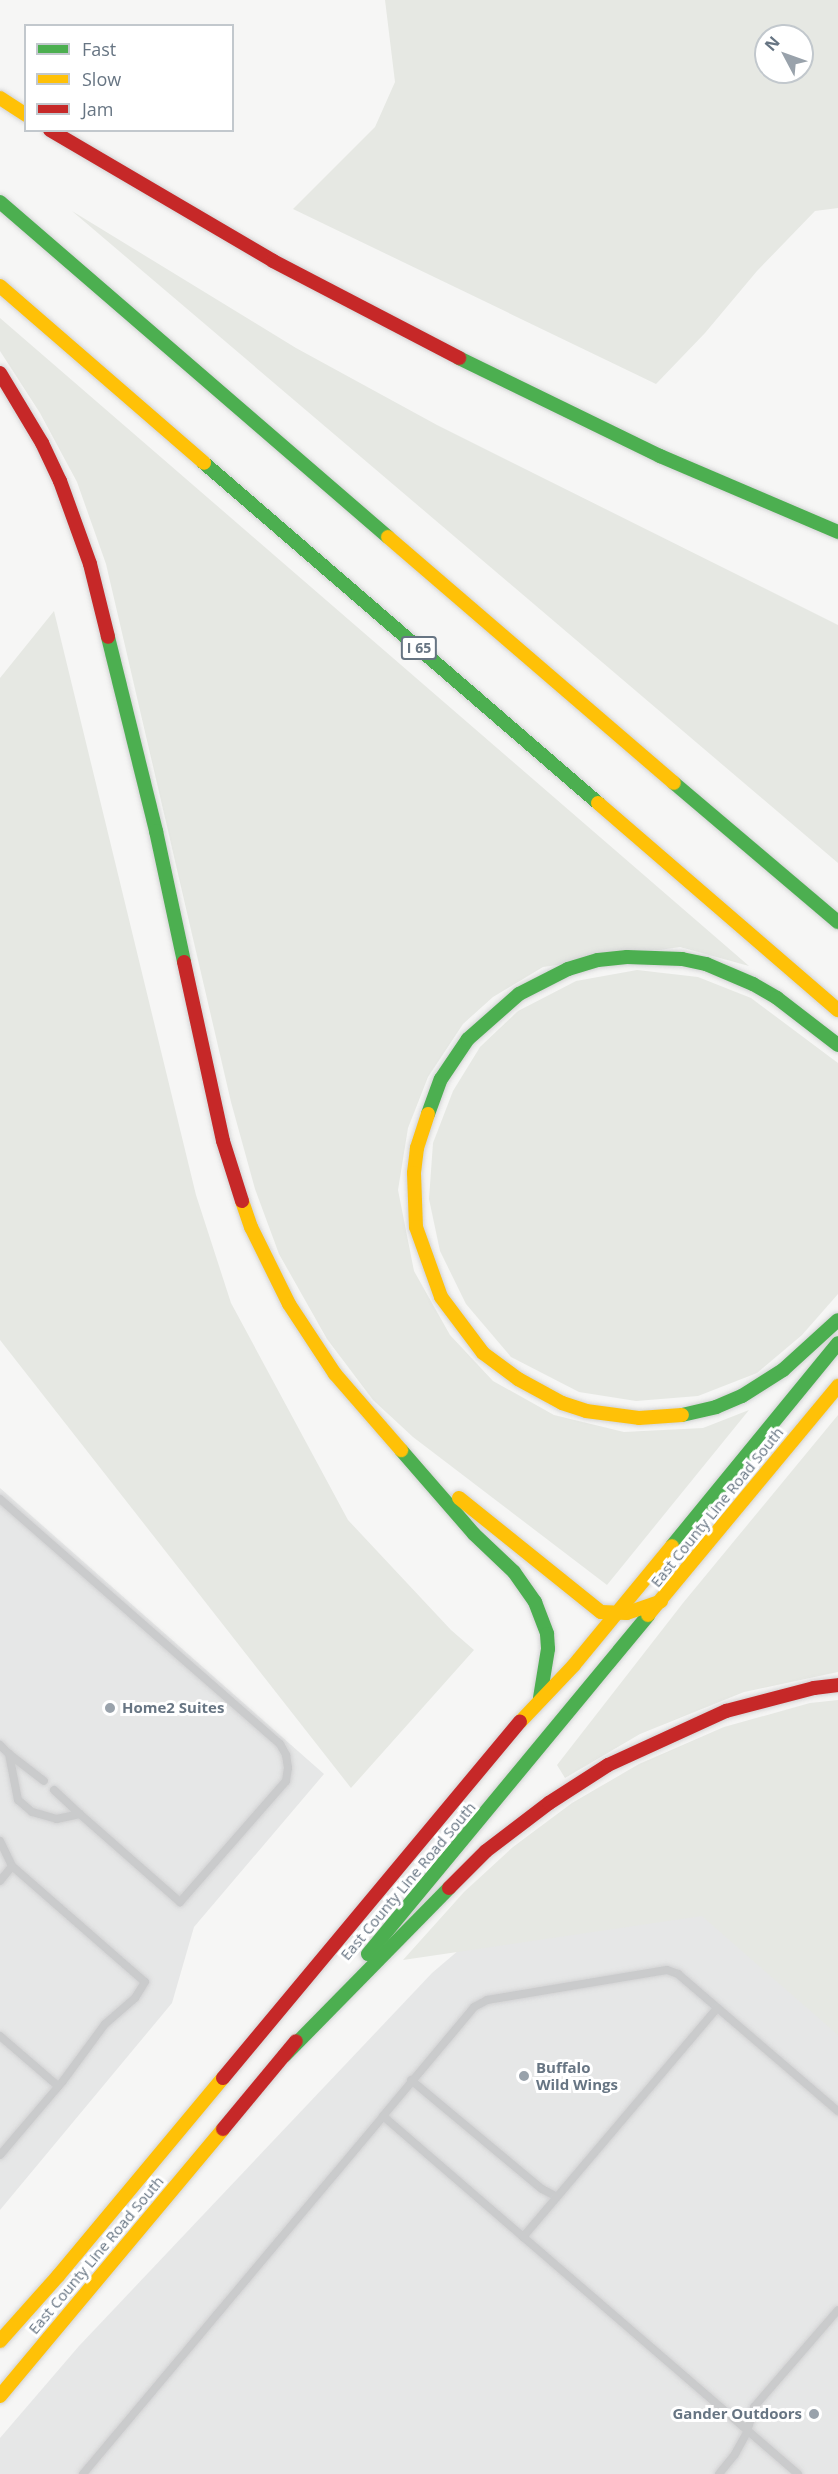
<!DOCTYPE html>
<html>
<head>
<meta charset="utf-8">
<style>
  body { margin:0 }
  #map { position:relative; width:838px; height:2474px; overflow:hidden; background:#f6f6f5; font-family:"Open Sans",sans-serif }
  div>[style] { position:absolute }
  .built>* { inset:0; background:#e6e7e7 }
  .green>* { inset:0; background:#e6e8e3 }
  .roads { filter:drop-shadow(0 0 2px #d2d2d3) drop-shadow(0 0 2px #d2d2d3) }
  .lane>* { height:8px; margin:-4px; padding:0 4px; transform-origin:4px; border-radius:4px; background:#cacbcc }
  .fast>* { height:14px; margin:-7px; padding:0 7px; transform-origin:7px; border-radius:7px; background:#4caf50 }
  .slow>* { height:14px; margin:-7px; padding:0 7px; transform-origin:7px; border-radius:7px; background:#ffc107 }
  .jam>* { height:14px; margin:-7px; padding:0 7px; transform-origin:7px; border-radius:7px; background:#c62828 }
  .dots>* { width:16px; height:16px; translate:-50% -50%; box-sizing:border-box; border:3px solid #fff; border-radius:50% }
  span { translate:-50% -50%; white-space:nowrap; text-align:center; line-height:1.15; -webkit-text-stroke:6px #fff; paint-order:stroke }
  .shield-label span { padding:2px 4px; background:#fff; border:2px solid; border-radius:4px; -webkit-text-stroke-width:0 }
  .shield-label { font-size:14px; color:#677583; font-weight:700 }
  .street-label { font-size:15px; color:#677583 }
  .poi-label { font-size:15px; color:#677583; font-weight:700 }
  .left { translate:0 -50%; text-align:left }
  .right { translate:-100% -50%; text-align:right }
  .legend { position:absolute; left:24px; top:24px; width:210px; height:108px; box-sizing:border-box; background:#fff; border:2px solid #c2c8cd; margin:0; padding:8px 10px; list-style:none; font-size:18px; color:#677583 }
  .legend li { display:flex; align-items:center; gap:12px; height:30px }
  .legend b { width:30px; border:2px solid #c2c8cd }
  .north { position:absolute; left:754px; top:24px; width:60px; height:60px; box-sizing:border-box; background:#fff; border:2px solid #c2c8cd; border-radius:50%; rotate:311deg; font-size:16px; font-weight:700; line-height:24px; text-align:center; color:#677583 }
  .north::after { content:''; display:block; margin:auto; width:21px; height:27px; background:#99a2ab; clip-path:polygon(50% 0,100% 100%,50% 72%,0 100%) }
</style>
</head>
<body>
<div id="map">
  <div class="built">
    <i style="clip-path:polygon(0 1488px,324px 1774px,194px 1927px,172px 2003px,0 2210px)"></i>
    <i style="clip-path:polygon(838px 1762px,838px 2474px,0 2474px,0 2438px,79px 2346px,432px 1973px,553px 1870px)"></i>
  </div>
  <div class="green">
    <i style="clip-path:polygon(evenodd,385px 0,838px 0,838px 208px,815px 211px,757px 271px,705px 333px,656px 384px,293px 209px,375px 127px,395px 82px,385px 0,766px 36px,802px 36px,802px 72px,766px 72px,766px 36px)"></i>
    <i style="clip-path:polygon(72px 211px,296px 348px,437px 425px,838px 625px,838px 863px)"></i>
    <i style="clip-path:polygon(0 318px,749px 966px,680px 947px,543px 967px,493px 997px,463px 1024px,428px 1077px,408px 1128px,398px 1190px,414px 1271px,450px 1335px,493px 1381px,554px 1415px,624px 1432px,703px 1428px,749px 1410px,607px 1585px,413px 1437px,373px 1400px,327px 1339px,279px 1254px,255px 1189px,231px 1102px,106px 564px,77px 482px,40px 413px,0 351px)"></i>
    <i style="clip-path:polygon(54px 611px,196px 1195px,231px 1303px,348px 1520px,451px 1630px,474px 1650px,351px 1788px,0 1340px,0 678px)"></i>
    <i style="clip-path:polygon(637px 970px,698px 977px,751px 998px,838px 1063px,838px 1294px,802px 1335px,757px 1373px,698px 1396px,636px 1401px,579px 1392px,511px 1357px,466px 1304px,440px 1251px,429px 1199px,433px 1143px,453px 1091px,480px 1047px,518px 1011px,576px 981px)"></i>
    <i style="clip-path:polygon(838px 1415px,838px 1672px,744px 1692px,640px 1734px,565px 1778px,557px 1765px,683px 1603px)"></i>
    <i style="clip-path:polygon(838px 1700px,838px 2035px,702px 1916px,403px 1960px,464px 1892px,513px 1847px,572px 1803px,639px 1764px,724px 1727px,810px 1703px)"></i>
  </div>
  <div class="roads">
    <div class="lane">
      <i style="left:0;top:1499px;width:372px;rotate:41.2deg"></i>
      <i style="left:280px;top:1744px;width:13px;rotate:61deg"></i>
      <i style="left:286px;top:1755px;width:13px;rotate:81deg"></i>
      <i style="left:288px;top:1768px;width:13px;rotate:99deg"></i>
      <i style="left:286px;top:1781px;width:161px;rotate:131.2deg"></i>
      <i style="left:180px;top:1902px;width:133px;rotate:-138.7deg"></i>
      <i style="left:80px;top:1814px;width:24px;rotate:168deg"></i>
      <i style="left:57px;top:1819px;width:26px;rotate:-164deg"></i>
      <i style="left:32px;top:1812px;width:18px;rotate:-139deg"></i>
      <i style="left:18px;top:1800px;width:47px;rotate:-101.1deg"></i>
      <i style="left:9px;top:1754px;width:13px;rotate:-135deg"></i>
      <i style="left:9px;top:1754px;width:44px;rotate:37.6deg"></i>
      <i style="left:54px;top:1790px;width:35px;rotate:43deg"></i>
      <i style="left:0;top:1841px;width:28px;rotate:64deg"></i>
      <i style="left:12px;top:1866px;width:176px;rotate:41.1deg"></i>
      <i style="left:145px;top:1982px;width:19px;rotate:122deg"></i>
      <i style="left:135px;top:1998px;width:40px;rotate:139deg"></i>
      <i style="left:105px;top:2024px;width:71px;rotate:126.4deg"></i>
      <i style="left:63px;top:2081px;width:97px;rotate:130.4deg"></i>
      <i style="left:0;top:1881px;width:19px;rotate:-51deg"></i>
      <i style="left:0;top:2036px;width:77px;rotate:40.8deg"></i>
      <i style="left:411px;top:2080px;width:170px;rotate:39.8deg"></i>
      <i style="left:542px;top:2189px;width:17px;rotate:28deg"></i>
      <i style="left:383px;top:2116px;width:142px;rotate:-50.1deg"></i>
      <i style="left:474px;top:2007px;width:15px;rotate:-28deg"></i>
      <i style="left:487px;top:2000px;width:182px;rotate:-9.5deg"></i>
      <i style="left:667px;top:1970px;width:12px;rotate:20deg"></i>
      <i style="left:678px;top:1974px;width:211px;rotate:40.6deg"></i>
      <i style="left:523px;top:2237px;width:300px;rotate:-49.7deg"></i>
      <i style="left:83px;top:2474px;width:467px;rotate:-50deg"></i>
      <i style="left:383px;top:2116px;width:548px;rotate:40.78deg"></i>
      <i style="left:719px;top:2474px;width:26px;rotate:-51deg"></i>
      <i style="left:735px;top:2454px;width:25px;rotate:-61deg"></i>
      <i style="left:747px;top:2432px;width:26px;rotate:-74deg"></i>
      <i style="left:754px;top:2407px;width:128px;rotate:-49.1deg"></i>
    </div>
    <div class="fast">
      <i style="left:0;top:202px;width:513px;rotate:40.81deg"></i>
      <i style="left:459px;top:358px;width:224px;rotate:26deg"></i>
      <i style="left:660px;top:456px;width:194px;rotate:23.1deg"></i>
      <i style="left:204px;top:463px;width:520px;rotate:40.79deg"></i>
      <i style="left:108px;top:637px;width:200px;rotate:76.1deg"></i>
      <i style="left:156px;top:831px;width:134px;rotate:77.9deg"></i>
      <i style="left:674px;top:783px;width:215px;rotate:40.3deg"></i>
      <i style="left:428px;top:1114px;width:37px;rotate:-70deg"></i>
      <i style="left:441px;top:1079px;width:48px;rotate:-56deg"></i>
      <i style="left:468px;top:1039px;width:68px;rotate:-41.4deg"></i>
      <i style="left:519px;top:994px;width:55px;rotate:-27deg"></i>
      <i style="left:568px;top:969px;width:31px;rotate:-17deg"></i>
      <i style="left:598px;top:960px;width:29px;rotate:-6deg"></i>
      <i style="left:627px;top:957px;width:55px;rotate:2.1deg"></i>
      <i style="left:682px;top:959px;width:25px;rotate:12deg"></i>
      <i style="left:706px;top:964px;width:51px;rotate:23.1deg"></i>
      <i style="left:753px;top:984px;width:28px;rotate:30deg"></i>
      <i style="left:777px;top:998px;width:77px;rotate:37.6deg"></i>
      <i style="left:682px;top:1415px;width:35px;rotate:-13deg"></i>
      <i style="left:716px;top:1407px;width:28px;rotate:-23deg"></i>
      <i style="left:742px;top:1396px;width:49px;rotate:-32.4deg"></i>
      <i style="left:783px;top:1370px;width:74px;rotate:-42.3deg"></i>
      <i style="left:401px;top:1450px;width:111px;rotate:49deg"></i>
      <i style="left:474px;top:1534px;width:55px;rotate:43.5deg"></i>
      <i style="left:514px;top:1572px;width:37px;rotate:55deg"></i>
      <i style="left:535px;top:1602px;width:34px;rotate:69deg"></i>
      <i style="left:547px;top:1634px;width:15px;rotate:86deg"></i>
      <i style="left:548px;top:1649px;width:50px;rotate:99.3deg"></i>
      <i style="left:672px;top:1546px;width:262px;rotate:-50.7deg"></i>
      <i style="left:368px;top:1954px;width:440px;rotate:-50.4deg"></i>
      <i style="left:285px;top:2055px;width:234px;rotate:-45.5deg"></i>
    </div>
    <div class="slow">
      <i style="left:0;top:98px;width:31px;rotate:33deg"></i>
      <i style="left:0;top:286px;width:270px;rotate:40.9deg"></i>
      <i style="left:388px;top:537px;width:377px;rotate:40.7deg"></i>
      <i style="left:598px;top:803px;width:317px;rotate:40.8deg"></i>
      <i style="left:428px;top:1114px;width:36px;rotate:108deg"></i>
      <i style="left:417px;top:1148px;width:25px;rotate:97deg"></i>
      <i style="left:414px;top:1173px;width:54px;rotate:87.9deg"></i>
      <i style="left:416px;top:1227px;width:74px;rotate:70.3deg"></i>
      <i style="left:441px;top:1297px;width:70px;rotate:53.1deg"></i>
      <i style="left:483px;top:1353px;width:44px;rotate:36.6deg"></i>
      <i style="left:518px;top:1379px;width:50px;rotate:28.6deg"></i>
      <i style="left:562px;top:1403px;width:25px;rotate:18deg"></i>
      <i style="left:586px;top:1411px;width:53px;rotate:7.5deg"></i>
      <i style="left:639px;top:1418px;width:43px;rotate:-4deg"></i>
      <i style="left:242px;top:1201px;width:28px;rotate:71deg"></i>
      <i style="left:251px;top:1227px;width:86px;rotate:63.7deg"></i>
      <i style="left:289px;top:1304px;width:84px;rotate:56.7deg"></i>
      <i style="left:335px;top:1374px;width:101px;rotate:49deg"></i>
      <i style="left:459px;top:1498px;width:182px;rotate:38.8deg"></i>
      <i style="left:601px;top:1612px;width:26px;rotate:2deg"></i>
      <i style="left:627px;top:1613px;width:36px;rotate:-19deg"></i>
      <i style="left:648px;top:1615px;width:298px;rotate:-50.3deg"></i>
      <i style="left:520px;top:1722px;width:79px;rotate:-46.5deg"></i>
      <i style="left:574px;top:1665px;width:154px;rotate:-50.5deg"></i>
      <i style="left:0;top:2341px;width:87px;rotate:-48.3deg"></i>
      <i style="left:58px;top:2276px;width:258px;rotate:-50.2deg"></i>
      <i style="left:0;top:2396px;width:348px;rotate:-50.1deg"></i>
    </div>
    <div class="jam">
      <i style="left:50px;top:130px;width:259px;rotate:30.4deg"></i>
      <i style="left:273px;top:261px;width:210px;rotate:27.5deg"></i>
      <i style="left:0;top:373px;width:82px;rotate:59deg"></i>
      <i style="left:42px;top:443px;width:42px;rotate:64.7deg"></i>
      <i style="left:60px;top:481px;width:88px;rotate:70.1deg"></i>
      <i style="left:90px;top:564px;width:75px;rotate:76.1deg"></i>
      <i style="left:184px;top:962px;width:183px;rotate:77.7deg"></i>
      <i style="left:223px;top:1141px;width:63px;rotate:72.4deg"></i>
      <i style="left:449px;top:1888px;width:52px;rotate:-45deg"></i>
      <i style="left:486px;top:1851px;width:79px;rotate:-37.3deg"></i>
      <i style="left:549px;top:1803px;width:70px;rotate:-32.8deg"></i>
      <i style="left:608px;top:1765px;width:130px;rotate:-24.6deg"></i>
      <i style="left:726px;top:1711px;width:91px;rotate:-14.6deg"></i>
      <i style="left:814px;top:1688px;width:24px;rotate:-7deg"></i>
      <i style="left:223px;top:2078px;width:464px;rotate:-50.2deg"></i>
      <i style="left:223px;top:2129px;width:114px;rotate:-50.3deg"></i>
    </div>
  </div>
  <div class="dots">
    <i style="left:110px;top:1708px;background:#99a2ab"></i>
    <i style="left:524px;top:2076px;background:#99a2ab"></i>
    <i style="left:814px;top:2414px;background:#99a2ab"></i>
  </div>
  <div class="shield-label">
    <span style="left:419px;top:648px">I 65</span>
  </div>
  <div class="street-label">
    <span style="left:717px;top:1507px;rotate:-51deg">East County Line Road South</span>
    <span style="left:408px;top:1881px;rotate:-50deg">East County Line Road South</span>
    <span style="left:96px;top:2255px;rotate:-50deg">East County Line Road South</span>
  </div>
  <div class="poi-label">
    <span class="left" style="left:122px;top:1708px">Home2 Suites</span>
    <span class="left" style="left:536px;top:2076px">Buffalo<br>Wild Wings</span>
    <span class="right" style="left:802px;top:2414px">Gander Outdoors</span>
  </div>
  <ul class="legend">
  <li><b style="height:8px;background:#4caf50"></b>Fast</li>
  <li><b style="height:8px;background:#ffc107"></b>Slow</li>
  <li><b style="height:8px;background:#c62828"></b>Jam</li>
  </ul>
  <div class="north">N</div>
</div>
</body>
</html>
